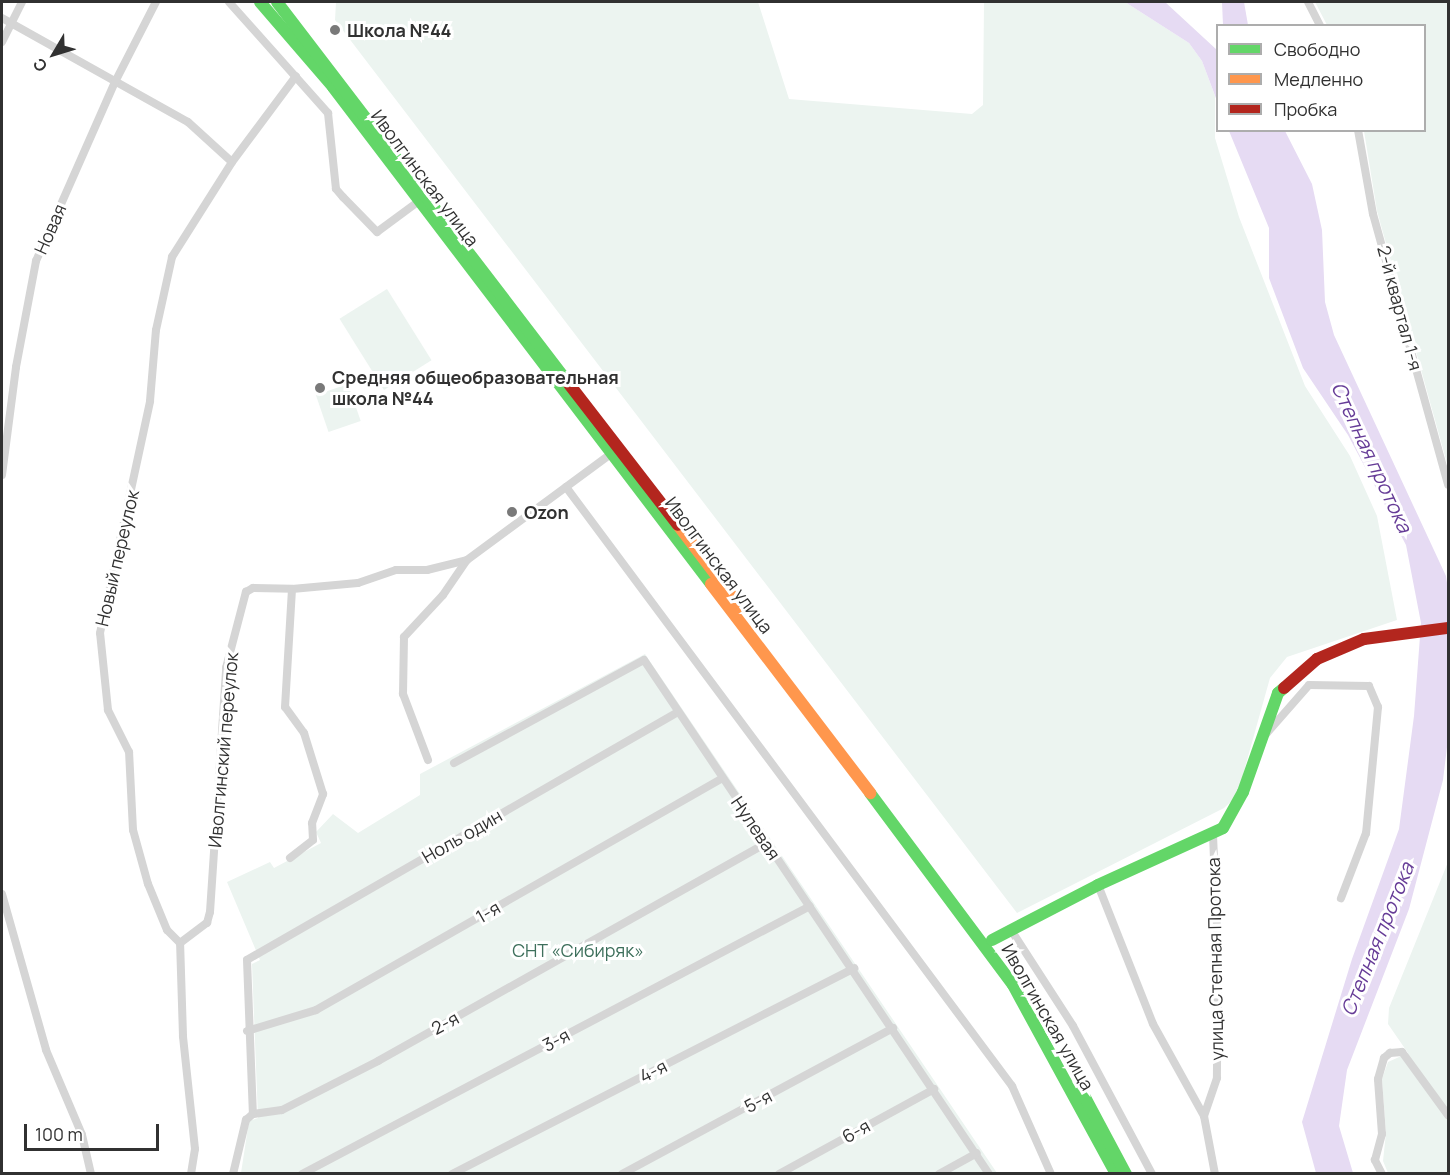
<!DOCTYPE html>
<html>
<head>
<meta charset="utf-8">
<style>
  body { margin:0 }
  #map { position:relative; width:1450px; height:1175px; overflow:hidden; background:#fff; font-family:Manrope,sans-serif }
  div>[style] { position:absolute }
  .green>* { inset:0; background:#ecf4f0; transform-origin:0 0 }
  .water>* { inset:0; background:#e6dbf3 }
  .street>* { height:8px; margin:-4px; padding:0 4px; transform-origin:4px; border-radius:4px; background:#d5d5d5 }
  .fast>* { height:12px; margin:-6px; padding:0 6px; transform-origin:6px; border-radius:6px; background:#63d668 }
  .slow>* { height:12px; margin:-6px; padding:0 6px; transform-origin:6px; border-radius:6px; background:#ff974d }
  .jam>* { height:12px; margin:-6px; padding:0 6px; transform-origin:6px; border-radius:6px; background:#b3261e }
  .dots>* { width:16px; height:16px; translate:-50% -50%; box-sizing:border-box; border:3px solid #fff; border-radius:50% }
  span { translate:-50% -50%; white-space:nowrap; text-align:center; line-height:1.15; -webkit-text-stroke:6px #fff; paint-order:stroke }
  .poi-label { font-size:18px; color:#313131; font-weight:700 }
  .left { translate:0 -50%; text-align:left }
  .street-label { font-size:18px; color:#313131 }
  .park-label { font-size:18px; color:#3d6f5b }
  .water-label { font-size:20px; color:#663c97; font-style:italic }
  .frame { position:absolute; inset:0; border:3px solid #313131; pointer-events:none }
  .legend { position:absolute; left:1216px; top:24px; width:210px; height:108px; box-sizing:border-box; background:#fff; border:2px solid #adadad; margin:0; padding:8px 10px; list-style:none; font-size:18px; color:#313131 }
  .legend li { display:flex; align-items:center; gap:12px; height:30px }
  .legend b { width:30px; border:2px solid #adadad }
  .north { position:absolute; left:24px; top:24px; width:60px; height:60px; -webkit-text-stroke:4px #fff; paint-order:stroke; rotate:232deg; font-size:16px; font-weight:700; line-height:24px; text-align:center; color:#313131 }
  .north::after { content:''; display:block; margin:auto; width:21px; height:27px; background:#313131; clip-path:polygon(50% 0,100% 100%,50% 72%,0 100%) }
  .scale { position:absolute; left:24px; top:1124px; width:135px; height:27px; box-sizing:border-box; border:3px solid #313131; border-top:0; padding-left:8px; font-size:18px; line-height:21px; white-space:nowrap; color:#313131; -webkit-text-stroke:4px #fff; paint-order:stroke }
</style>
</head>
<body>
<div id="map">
  <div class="green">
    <i style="clip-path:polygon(336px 2px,758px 2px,789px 99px,972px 114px,983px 105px,984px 2px,1125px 2px,1189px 43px,1202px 61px,1215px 96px,1215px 138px,1239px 217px,1305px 386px,1350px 456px,1377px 516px,1397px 620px,1287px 657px,1270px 678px,1237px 796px,1224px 808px,1017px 913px,335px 20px)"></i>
    <i style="clip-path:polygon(1315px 2px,1448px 2px,1448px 467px,1377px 211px,1364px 131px,1424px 130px,1424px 26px,1327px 25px)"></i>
    <i style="left:387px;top:289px;width:84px;height:56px;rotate:58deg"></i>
    <i style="left:348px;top:384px;width:39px;height:34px;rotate:71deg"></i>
    <i style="clip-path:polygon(645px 654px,997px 1173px,241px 1173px,249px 1121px,258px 1118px,252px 964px,260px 960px,227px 882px,270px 862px,274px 868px,321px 843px,316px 832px,333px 814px,358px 833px,420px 795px,420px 774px)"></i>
    <i style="clip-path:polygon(1448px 862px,1448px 1173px,1388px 1173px,1383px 1161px,1386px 1133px,1382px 1079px,1388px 1062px,1408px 1053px,1388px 1024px,1389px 1008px)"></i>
  </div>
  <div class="water">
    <i style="clip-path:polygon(1125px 2px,1165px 2px,1217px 50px,1217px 101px,1202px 61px,1189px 43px)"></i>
    <i style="clip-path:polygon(1222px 2px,1244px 2px,1248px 25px,1223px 25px)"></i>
    <i style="clip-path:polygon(1229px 131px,1285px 131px,1312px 184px,1322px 230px,1325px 302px,1334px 335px,1446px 576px,1448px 590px,1448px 739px,1443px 780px,1409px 909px,1347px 1070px,1339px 1126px,1353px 1173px,1316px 1173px,1302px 1122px,1352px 959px,1399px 829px,1414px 716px,1421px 623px,1406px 545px,1348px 435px,1303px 368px,1269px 278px,1269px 228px)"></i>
  </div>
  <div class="street">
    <i style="left:229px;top:2px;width:149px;rotate:48.3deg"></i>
    <i style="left:328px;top:113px;width:76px;rotate:84deg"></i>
    <i style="left:336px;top:189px;width:11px;rotate:49deg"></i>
    <i style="left:343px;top:197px;width:49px;rotate:45.8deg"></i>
    <i style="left:377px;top:232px;width:52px;rotate:-36.4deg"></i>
    <i style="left:1308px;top:2px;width:27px;rotate:63deg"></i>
    <i style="left:2px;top:18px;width:213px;rotate:29.2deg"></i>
    <i style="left:188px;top:122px;width:59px;rotate:42.3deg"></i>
    <i style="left:2px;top:42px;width:45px;rotate:-63.4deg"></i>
    <i style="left:1358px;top:130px;width:85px;rotate:79.9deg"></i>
    <i style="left:1373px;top:214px;width:281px;rotate:74.5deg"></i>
    <i style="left:2px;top:475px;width:109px;rotate:-82.6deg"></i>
    <i style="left:16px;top:367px;width:108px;rotate:-79.3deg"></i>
    <i style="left:36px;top:261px;width:196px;rotate:-66.2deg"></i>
    <i style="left:115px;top:82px;width:90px;rotate:-62.9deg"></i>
    <i style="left:566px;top:487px;width:747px;rotate:53.33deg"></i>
    <i style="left:1012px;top:1086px;width:96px;rotate:66.1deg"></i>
    <i style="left:678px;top:712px;width:497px;rotate:150.1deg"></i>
    <i style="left:247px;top:960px;width:154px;rotate:87.8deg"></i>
    <i style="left:253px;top:1114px;width:29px;rotate:-8deg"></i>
    <i style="left:282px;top:1110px;width:108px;rotate:-27deg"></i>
    <i style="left:378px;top:1061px;width:445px;rotate:-29.3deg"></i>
    <i style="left:1266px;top:734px;width:65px;rotate:-48.7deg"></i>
    <i style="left:1309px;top:685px;width:60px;rotate:1deg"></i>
    <i style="left:1369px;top:686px;width:23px;rotate:67deg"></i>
    <i style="left:1378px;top:707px;width:127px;rotate:95.4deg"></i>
    <i style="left:1366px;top:833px;width:70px;rotate:111deg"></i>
    <i style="left:428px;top:760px;width:71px;rotate:-110.7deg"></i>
    <i style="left:403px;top:694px;width:57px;rotate:-89deg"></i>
    <i style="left:404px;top:637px;width:57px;rotate:-47.1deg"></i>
    <i style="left:443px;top:595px;width:42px;rotate:-55.6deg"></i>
    <i style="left:454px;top:763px;width:216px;rotate:-28.5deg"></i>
    <i style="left:644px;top:660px;width:619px;rotate:56.13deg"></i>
    <i style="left:1213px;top:835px;width:117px;rotate:87.6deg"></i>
    <i style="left:1218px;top:952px;width:126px;rotate:90.5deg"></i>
    <i style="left:1217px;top:1078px;width:40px;rotate:108.9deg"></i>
    <i style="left:1204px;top:1116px;width:59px;rotate:79.3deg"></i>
    <i style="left:290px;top:858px;width:29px;rotate:-38deg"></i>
    <i style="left:313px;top:840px;width:17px;rotate:-93deg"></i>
    <i style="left:312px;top:823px;width:31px;rotate:-69deg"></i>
    <i style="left:323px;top:794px;width:64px;rotate:-107.3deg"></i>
    <i style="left:304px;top:733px;width:32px;rotate:-126deg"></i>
    <i style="left:285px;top:707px;width:118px;rotate:-86.6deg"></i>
    <i style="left:1098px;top:885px;width:149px;rotate:68.4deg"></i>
    <i style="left:1153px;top:1024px;width:105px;rotate:61deg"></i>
    <i style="left:2px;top:894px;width:162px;rotate:74.2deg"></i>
    <i style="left:46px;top:1050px;width:92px;rotate:67deg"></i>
    <i style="left:82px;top:1135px;width:40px;rotate:77deg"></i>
    <i style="left:1011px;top:930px;width:114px;rotate:57.1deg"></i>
    <i style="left:1073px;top:1026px;width:168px;rotate:61.9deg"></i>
    <i style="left:180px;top:943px;width:34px;rotate:-37deg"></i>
    <i style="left:207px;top:923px;width:11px;rotate:-75deg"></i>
    <i style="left:210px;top:912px;width:245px;rotate:-86.2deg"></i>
    <i style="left:226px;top:668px;width:79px;rotate:-75.3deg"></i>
    <i style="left:246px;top:592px;width:8px;rotate:-30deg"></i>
    <i style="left:253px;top:588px;width:39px;rotate:1deg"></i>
    <i style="left:292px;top:589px;width:66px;rotate:-5.2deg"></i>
    <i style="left:358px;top:583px;width:40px;rotate:-18.9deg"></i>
    <i style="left:396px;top:570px;width:31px"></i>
    <i style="left:427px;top:570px;width:41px;rotate:-14deg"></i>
    <i style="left:467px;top:560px;width:179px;rotate:-36.4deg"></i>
    <i style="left:247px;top:1031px;width:72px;rotate:-16.9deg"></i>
    <i style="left:316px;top:1010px;width:468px;rotate:-29.7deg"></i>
    <i style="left:191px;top:1174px;width:25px;rotate:-81deg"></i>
    <i style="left:195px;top:1149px;width:114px;rotate:-96.1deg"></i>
    <i style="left:183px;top:1036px;width:93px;rotate:-91.8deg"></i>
    <i style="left:180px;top:943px;width:18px;rotate:-135deg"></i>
    <i style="left:167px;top:930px;width:50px;rotate:-112.4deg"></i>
    <i style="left:148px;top:884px;width:56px;rotate:-105.5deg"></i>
    <i style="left:133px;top:830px;width:78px;rotate:-92.9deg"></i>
    <i style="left:129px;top:752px;width:47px;rotate:-116.6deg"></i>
    <i style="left:108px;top:710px;width:77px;rotate:-95.9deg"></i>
    <i style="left:100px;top:633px;width:237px;rotate:-77.8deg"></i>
    <i style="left:150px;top:401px;width:71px;rotate:-85.2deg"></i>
    <i style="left:156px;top:330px;width:75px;rotate:-77.6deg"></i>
    <i style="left:172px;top:257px;width:112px;rotate:-57.7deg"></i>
    <i style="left:232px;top:162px;width:107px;rotate:-53.3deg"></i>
    <i style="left:233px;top:1174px;width:56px;rotate:-76.5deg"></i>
    <i style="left:246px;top:1120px;width:9px;rotate:-41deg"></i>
    <i style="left:302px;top:1174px;width:574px;rotate:-27.81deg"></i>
    <i style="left:452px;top:1174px;width:452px;rotate:-27.1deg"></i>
    <i style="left:622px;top:1174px;width:308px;rotate:-28.3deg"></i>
    <i style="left:779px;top:1174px;width:177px;rotate:-28.7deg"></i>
    <i style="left:939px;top:1174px;width:43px;rotate:-28.9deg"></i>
    <i style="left:1382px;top:1174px;width:16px;rotate:-117deg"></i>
    <i style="left:1375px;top:1160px;width:27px;rotate:-75deg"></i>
    <i style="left:1382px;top:1134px;width:55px;rotate:-94.2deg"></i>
    <i style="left:1378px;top:1079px;width:22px;rotate:-74deg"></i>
    <i style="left:1384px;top:1058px;width:8px;rotate:-40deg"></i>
    <i style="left:1390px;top:1053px;width:12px;rotate:-5deg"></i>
    <i style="left:1402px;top:1052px;width:78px;rotate:53.9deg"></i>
  </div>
  <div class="fast">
    <i style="left:260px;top:2px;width:112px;rotate:49.3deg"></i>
    <i style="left:333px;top:87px;width:624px;rotate:52.74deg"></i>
    <i style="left:277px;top:2px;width:481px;rotate:52.6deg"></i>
    <i style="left:870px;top:793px;width:239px;rotate:53.3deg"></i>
    <i style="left:1013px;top:985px;width:215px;rotate:61.4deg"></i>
    <i style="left:992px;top:940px;width:119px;rotate:-27.4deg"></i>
    <i style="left:1098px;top:885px;width:137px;rotate:-24.5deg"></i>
    <i style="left:1223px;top:828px;width:41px;rotate:-60.9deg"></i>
    <i style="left:1243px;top:792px;width:105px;rotate:-70.5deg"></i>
    <i style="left:1278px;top:693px;width:8px;rotate:-40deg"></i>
    <i style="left:1079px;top:1086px;width:100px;rotate:61.9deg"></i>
  </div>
  <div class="slow">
    <i style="left:678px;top:525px;width:104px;rotate:52.8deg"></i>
    <i style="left:711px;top:584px;width:263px;rotate:52.7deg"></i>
  </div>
  <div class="jam">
    <i style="left:569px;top:384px;width:178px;rotate:52.3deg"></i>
    <i style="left:1284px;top:688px;width:44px;rotate:-41.3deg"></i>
    <i style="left:1317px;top:659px;width:51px;rotate:-23.1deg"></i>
    <i style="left:1364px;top:639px;width:85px;rotate:-7.5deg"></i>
  </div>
  <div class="dots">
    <i style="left:335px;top:30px;background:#797979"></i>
    <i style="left:320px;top:388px;background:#797979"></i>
    <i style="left:512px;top:512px;background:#797979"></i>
  </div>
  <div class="poi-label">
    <span class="left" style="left:347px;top:30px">Школа №44</span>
    <span class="left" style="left:332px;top:388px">Средняя общеобразовательная<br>школа №44</span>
    <span class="left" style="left:524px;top:512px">Ozon</span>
  </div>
  <div class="street-label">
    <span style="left:425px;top:178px;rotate:53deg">Иволгинская улица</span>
    <span style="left:50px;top:229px;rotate:-66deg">Новая</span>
    <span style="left:1400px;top:308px;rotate:75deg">2-й квартал 1-я</span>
    <span style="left:117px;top:558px;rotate:-77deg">Новый переулок</span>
    <span style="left:719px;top:565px;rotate:53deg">Иволгинская улица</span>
    <span style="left:223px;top:750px;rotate:-85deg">Иволгинский переулок</span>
    <span style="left:756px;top:828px;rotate:56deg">Нулевая</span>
    <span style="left:462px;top:836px;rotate:-30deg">Ноль один</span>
    <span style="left:488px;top:912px;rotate:-30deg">1-я</span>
    <span style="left:1215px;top:959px;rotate:-91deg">улица Степная Протока</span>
    <span style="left:1048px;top:1017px;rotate:60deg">Иволгинская улица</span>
    <span style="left:445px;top:1023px;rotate:-29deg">2-я</span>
    <span style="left:556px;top:1040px;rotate:-28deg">3-я</span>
    <span style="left:653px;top:1071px;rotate:-27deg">4-я</span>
    <span style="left:758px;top:1101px;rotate:-28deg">5-я</span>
    <span style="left:856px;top:1131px;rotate:-29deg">6-я</span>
  </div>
  <div class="park-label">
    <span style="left:578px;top:950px">СНТ «Сибиряк»</span>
  </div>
  <div class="water-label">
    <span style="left:1372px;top:457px;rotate:65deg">Степная протока</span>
    <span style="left:1377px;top:939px;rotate:-68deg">Степная протока</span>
  </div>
  <div class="frame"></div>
  <ul class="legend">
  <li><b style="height:8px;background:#63d668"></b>Свободно</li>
  <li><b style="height:8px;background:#ff974d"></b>Медленно</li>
  <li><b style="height:8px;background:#b3261e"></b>Пробка</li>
  </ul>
  <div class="north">С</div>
  <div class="scale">100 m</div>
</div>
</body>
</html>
